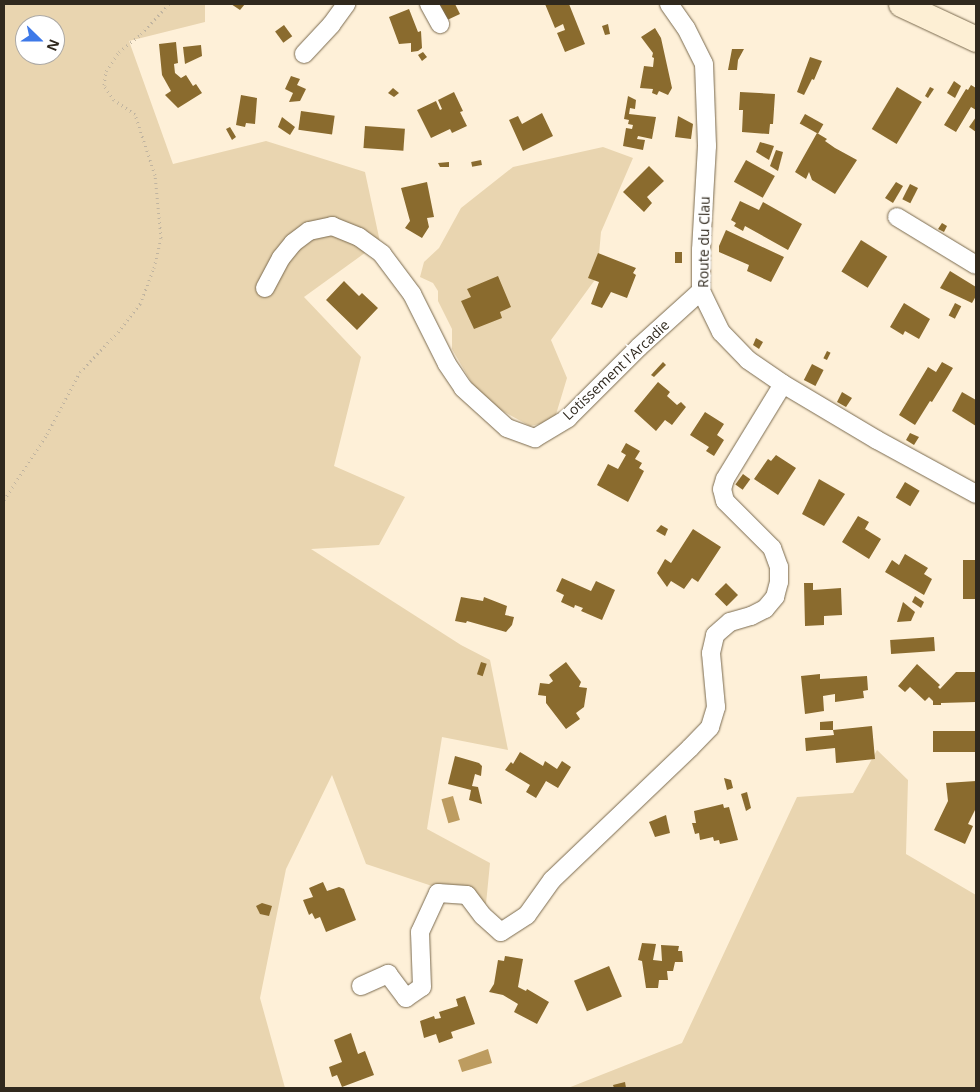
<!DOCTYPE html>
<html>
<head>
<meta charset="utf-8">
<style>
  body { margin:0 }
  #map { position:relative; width:980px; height:1092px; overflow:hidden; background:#fef0d8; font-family:"Open Sans",sans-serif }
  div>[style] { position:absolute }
  .green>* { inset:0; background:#e9d5b0 }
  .water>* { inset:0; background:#bd9c60; transform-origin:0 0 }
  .building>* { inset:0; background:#8a6b2e; transform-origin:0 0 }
  .path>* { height:3px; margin-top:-1.5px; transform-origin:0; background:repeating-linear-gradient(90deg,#c0b4a0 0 1px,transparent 0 5px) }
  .roads { filter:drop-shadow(0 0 1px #7a6a4f) drop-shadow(0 0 1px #7a6a4f) }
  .street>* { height:18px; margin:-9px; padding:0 9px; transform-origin:9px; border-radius:9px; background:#fff }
  .secondary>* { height:25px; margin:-12.5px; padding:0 12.5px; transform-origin:12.5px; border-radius:12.5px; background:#fdefd4 }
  span { translate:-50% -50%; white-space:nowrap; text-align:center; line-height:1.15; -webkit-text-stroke:5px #fff; paint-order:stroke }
  .street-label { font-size:14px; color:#30291e }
  .frame { position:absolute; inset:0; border:5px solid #30291e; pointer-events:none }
  .north { position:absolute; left:15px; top:15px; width:50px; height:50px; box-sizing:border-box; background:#fff; border:1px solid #aca9a5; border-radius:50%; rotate:112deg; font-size:14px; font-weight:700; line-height:20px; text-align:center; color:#30291e }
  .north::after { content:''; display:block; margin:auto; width:18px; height:22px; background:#3e79e8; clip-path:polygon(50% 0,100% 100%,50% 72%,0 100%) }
</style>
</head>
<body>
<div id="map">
  <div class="green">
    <i style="clip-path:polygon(evenodd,4px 4px,205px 4px,205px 22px,129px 41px,173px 164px,266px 141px,365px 172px,380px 242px,304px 297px,361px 357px,334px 466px,405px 497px,379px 545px,311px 549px,461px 645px,490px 660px,508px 750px,442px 737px,427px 829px,490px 863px,486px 904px,366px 864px,332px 775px,286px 869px,260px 998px,285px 1088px,4px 1088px,4px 4px,25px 25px,55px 25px,55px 55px,25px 55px,25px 25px)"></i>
    <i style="clip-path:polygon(603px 147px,633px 158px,601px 232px,597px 277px,551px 340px,567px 378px,554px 421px,530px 426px,481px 399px,452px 349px,452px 329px,438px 301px,438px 291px,433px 283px,420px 277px,424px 262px,439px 248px,461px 208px,513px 167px)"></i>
    <i style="clip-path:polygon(877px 750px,908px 780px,906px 854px,976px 895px,976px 1088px,568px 1088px,682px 1043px,797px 797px,853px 793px)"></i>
  </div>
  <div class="water">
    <i style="left:453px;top:796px;width:25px;height:12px;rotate:74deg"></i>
    <i style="clip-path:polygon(488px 1049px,492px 1063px,462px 1072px,458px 1060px)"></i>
  </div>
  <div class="building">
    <i style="clip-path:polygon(231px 4px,245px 4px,240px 10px)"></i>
    <i style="clip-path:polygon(441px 4px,455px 4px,460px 14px,445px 21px,437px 6px)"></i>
    <i style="clip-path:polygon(545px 4px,569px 4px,585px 44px,565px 52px,557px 33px,565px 30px,563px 24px,555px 28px)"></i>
    <i style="clip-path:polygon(409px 9px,418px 32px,421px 31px,422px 48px,418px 51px,411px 52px,411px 43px,399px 44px,389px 17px)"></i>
    <i style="clip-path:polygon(608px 24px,610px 34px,605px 35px,602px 26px)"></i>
    <i style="left:284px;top:25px;width:14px;height:11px;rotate:54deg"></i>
    <i style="clip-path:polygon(655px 28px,661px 38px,672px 88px,668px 95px,659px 91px,657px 95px,652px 93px,653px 89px,640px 88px,644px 66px,653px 67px,654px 58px,652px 57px,653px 53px,641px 37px)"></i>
    <i style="clip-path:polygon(176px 42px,178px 63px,174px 64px,175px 73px,181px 78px,186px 75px,193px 86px,196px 84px,202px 93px,178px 108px,165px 95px,171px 91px,162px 75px,159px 44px)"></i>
    <i style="clip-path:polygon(201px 45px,202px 56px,185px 64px,183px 47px)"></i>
    <i style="clip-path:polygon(732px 49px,744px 49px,738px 60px,737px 70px,728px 70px)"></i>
    <i style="clip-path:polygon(423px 52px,427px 57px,422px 61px,418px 55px)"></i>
    <i style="clip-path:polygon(810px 57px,822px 61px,814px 80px,812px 79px,804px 95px,797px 92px)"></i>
    <i style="clip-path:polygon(291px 76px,300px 79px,297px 85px,306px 89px,300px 101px,289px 102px,293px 93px,285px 89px)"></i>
    <i style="clip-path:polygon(954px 81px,961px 86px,955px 98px,947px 93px)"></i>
    <i style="clip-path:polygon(971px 85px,976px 88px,976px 110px,971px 107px,956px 132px,944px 125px,966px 89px,968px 90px)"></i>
    <i style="left:897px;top:87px;width:29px;height:49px;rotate:31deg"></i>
    <i style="clip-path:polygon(930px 87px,934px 89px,928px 98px,925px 96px)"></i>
    <i style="clip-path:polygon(393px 88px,399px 93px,394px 97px,388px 93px)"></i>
    <i style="clip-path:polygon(454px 92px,463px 111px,460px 112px,467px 126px,452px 133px,450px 129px,431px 138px,417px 110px,436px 101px,440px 110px,442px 109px,438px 100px)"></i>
    <i style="clip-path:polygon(740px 92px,775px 94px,773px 124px,770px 124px,769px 134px,742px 132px,743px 110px,739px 110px)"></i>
    <i style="clip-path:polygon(241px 95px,257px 98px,255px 124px,246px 123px,245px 127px,236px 125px)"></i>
    <i style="clip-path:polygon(628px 96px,636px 100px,635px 109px,630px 108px,629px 114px,656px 117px,652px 139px,638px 136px,637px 139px,645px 140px,643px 150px,623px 146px,626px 128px,632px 129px,633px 125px,628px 124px,629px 120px,624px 119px)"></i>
    <i style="left:301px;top:111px;width:34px;height:19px;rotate:8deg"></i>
    <i style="clip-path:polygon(542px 113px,553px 136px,523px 151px,509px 120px,518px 116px,522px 124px)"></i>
    <i style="left:805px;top:114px;width:21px;height:11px;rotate:29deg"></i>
    <i style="clip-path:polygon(678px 116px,693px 124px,691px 139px,675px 137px)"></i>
    <i style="clip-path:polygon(282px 117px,295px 127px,290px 135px,278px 127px)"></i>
    <i style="clip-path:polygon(976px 117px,976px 132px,969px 127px)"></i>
    <i style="left:365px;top:126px;width:40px;height:22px;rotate:4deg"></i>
    <i style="clip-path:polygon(230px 127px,236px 137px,232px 140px,226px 129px)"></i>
    <i style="clip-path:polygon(817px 133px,827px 139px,825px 141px,835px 148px,857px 160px,835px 194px,812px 180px,809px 172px,806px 179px,795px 172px)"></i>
    <i style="clip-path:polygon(760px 142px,774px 146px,769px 160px,756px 152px)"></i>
    <i style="clip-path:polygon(776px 150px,783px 152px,778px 171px,770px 166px)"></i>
    <i style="left:481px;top:160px;width:5px;height:10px;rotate:79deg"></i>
    <i style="left:746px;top:160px;width:33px;height:25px;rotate:29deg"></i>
    <i style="clip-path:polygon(449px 162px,449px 167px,440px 167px,438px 163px)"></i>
    <i style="clip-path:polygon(649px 166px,664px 181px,647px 197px,652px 203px,644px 212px,623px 192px)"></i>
    <i style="clip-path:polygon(427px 182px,434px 217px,427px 218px,429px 227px,422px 238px,405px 228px,410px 221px,401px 188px)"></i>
    <i style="clip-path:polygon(896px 182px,903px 186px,893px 203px,885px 198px)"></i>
    <i style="left:910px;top:184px;width:9px;height:17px;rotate:27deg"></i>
    <i style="clip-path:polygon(740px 201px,759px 210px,763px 202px,802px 224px,788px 250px,745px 226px,743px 231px,734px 226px,736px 223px,731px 220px)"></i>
    <i style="clip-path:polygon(942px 223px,947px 226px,944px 232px,938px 229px)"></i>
    <i style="clip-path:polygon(726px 230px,784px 257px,771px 282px,747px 271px,749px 265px,719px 252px,719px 246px)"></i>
    <i style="left:861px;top:240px;width:31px;height:37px;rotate:32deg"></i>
    <i style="left:675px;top:252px;width:7px;height:11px"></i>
    <i style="clip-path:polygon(598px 253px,636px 268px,633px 273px,636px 275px,627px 298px,611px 292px,602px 308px,591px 304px,599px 282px,588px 278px)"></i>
    <i style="clip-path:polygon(950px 271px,976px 287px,976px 296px,972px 303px,940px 288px)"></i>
    <i style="clip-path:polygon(498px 276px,511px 307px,500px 312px,502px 318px,474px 329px,461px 301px,471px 297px,467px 289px)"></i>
    <i style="clip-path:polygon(344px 281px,359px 296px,362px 293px,378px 308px,357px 330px,326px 300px)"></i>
    <i style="clip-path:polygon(904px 303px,930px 319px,919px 339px,905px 331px,903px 335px,890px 327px)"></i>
    <i style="left:955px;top:303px;width:7px;height:14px;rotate:27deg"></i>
    <i style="clip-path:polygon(756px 338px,763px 342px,759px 349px,753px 345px)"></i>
    <i style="left:827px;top:351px;width:4px;height:8px;rotate:27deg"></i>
    <i style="clip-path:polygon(663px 362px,666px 365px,654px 377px,651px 375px)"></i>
    <i style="clip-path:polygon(942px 362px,953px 368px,932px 402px,930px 401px,915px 425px,899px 415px,928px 367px,936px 372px)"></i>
    <i style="left:812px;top:364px;width:13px;height:18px;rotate:27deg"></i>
    <i style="clip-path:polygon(658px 382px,670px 392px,667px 396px,677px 405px,681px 402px,686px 407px,672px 425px,665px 420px,656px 431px,634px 411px)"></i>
    <i style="clip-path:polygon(842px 392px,852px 398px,846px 407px,837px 402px)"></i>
    <i style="clip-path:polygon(962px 392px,976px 400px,976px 426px,952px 411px)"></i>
    <i style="clip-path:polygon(705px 412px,724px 424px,717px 435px,724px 440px,714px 456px,706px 451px,709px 447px,690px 435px)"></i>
    <i style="clip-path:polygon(910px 433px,919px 437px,914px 445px,906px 440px)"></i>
    <i style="clip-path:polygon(626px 443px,640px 451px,635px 459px,642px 463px,639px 468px,644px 471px,628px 502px,597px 485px,608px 464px,618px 469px,626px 455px,621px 452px)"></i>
    <i style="clip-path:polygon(776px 455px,796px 468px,778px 495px,754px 479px,768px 459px,771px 461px)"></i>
    <i style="left:743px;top:474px;width:9px;height:13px;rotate:36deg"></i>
    <i style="clip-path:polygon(819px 479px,845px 494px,824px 526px,802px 514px)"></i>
    <i style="left:905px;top:482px;width:17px;height:18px;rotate:31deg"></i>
    <i style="clip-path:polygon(858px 516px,869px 522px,865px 529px,881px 539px,869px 559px,842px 542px)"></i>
    <i style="clip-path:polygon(661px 525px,668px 529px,665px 536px,656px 531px)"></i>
    <i style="clip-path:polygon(693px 529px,721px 547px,698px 582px,692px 578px,684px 589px,671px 581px,667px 587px,657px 573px,665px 559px,671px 563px)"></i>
    <i style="clip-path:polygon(905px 554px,928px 568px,924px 574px,932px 579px,924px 595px,885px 572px,892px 560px,899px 565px)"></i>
    <i style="left:963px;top:560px;width:13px;height:39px"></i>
    <i style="clip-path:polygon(562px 578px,591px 591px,596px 581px,615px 590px,602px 620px,581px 611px,583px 608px,575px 605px,574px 608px,561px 602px,564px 595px,556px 591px)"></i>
    <i style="left:726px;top:583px;width:17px;height:16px;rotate:45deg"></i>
    <i style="clip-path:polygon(804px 583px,813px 583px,813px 590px,841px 588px,842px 615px,824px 616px,824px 625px,805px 626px)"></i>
    <i style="clip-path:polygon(915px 596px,924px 602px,921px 608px,912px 602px)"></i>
    <i style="clip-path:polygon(461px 597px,483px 601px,484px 597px,507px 606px,505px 615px,514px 617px,512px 625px,506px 632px,467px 621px,466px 623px,455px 621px)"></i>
    <i style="clip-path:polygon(903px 602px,915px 612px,911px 621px,897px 622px)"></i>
    <i style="left:934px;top:637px;width:14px;height:44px;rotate:86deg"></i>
    <i style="left:481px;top:662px;width:6px;height:13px;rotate:18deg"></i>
    <i style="clip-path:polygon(566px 662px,581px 682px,579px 687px,587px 688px,584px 707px,576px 713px,580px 719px,566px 729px,546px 703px,546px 696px,538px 695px,540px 683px,549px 684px,553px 681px,549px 675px)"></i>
    <i style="clip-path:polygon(917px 664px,940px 685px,938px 687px,940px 689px,956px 672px,975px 672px,976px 702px,941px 703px,941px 705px,933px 705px,933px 701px,929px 697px,925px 701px,910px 687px,905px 692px,898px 686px)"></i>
    <i style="clip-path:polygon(820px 674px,820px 679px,867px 676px,868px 690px,863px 691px,864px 698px,835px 702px,835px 694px,823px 696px,824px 711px,805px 714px,801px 676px)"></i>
    <i style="clip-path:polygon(833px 721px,833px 730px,872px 726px,875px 759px,836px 763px,835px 748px,806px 751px,805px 738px,834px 735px,833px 730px,820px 730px,820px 722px)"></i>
    <i style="left:976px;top:731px;width:21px;height:43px;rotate:90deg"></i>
    <i style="clip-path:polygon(520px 752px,543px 766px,545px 761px,557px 769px,562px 761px,571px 767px,558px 788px,546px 781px,536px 798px,526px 792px,530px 785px,505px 770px,511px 762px,513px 764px)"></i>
    <i style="clip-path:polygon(455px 756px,479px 763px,482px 766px,481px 776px,475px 774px,472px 786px,478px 787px,482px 804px,469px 800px,471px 790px,448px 784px)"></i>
    <i style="clip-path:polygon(724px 778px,731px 780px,733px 788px,727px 790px)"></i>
    <i style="clip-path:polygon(976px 781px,976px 808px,968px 824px,973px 826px,965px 844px,934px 830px,948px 801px,946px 783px)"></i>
    <i style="clip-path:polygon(747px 792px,751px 808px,746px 811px,741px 794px)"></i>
    <i style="clip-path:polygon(723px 804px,724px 808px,729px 807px,738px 840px,720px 844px,719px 840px,714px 841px,713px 837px,700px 840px,699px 833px,695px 834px,692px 823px,696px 823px,694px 811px)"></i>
    <i style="clip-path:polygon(666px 815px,670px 833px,655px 837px,649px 822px)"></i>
    <i style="clip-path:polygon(323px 882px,327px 891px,339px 887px,344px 889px,356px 920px,326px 932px,320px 917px,315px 919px,312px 913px,309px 915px,303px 900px,313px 897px,309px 888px)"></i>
    <i style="clip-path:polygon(262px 903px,272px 906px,269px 916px,260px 914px,256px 906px)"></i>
    <i style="clip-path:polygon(642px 943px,656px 944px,653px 960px,662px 961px,661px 945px,679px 946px,678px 951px,682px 951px,683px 962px,675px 962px,673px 971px,667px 971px,668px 980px,659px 980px,658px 988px,646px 988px,642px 961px,638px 960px)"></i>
    <i style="clip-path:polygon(505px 956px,523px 959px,518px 987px,526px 991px,527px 989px,549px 1002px,537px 1024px,514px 1012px,518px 1004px,503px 995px,489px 992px,494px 984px,498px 960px,504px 961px)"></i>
    <i style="left:609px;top:966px;width:33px;height:38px;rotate:67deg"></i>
    <i style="clip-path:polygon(465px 996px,475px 1024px,451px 1032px,453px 1038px,439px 1043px,436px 1034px,424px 1038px,420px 1021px,434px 1016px,435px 1019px,441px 1018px,439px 1012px,458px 1006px,456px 999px)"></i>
    <i style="clip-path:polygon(351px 1033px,358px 1054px,365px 1051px,374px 1075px,342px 1087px,337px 1075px,332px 1077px,329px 1067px,342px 1062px,334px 1040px)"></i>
    <i style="clip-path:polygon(625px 1082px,626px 1088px,614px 1088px,613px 1085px)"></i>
  </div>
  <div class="path">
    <i style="left:4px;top:500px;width:79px;rotate:-56.9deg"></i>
    <i style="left:47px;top:434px;width:70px;rotate:-62deg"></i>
    <i style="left:80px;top:372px;width:55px;rotate:-46.5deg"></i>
    <i style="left:118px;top:332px;width:36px;rotate:-52deg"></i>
    <i style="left:140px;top:304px;width:39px;rotate:-69deg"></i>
    <i style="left:154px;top:268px;width:31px;rotate:-77deg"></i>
    <i style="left:161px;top:238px;width:63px;rotate:-95.4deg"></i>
    <i style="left:155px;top:175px;width:64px;rotate:-108.2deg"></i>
    <i style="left:135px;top:114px;width:25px;rotate:-146deg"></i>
    <i style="left:114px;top:100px;width:18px;rotate:-124deg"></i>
    <i style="left:104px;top:85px;width:14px;rotate:-82deg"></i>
    <i style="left:106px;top:71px;width:23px;rotate:-56deg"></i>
    <i style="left:119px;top:52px;width:28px;rotate:-39deg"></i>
    <i style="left:141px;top:34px;width:41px;rotate:-47deg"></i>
  </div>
  <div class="roads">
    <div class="street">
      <i style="left:429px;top:4px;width:23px;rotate:61deg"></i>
      <i style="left:669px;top:4px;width:29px;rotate:55deg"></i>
      <i style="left:686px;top:28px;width:40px;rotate:63.4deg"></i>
      <i style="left:704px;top:64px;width:82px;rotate:87.9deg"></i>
      <i style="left:707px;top:146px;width:104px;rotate:93.3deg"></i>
      <i style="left:701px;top:250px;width:41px;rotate:90deg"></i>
      <i style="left:701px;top:291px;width:46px;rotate:64deg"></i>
      <i style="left:721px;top:332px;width:39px;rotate:46deg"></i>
      <i style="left:748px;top:360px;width:42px;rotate:34.4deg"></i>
      <i style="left:783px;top:384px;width:109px;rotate:30.8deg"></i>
      <i style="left:877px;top:440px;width:113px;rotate:28.6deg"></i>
      <i style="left:304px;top:54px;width:40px;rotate:-47deg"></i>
      <i style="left:331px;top:25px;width:26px;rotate:-54deg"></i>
      <i style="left:897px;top:217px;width:92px;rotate:31.3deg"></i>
      <i style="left:265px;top:288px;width:34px;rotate:-62deg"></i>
      <i style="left:281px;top:258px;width:19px;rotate:-51deg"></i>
      <i style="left:293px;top:243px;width:20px;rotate:-37deg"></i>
      <i style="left:309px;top:231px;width:24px;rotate:-12deg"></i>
      <i style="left:332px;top:226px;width:29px;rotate:22deg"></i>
      <i style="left:359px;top:237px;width:29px;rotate:36deg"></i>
      <i style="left:382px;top:254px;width:50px;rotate:53.1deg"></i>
      <i style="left:412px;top:294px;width:78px;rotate:63.4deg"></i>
      <i style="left:447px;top:364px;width:29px;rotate:56deg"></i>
      <i style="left:463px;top:388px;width:59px;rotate:42.3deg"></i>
      <i style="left:507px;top:428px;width:30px;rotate:20deg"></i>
      <i style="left:535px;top:438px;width:39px;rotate:-31deg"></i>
      <i style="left:568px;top:418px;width:100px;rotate:-45deg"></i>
      <i style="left:639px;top:347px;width:84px;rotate:-42.1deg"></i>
      <i style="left:361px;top:986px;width:30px;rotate:-24deg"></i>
      <i style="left:388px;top:974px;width:30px;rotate:53deg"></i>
      <i style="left:406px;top:998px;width:19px;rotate:-35deg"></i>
      <i style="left:422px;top:987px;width:55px;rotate:-92.1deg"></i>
      <i style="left:420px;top:932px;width:43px;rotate:-65.2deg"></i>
      <i style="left:438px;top:893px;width:29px;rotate:4deg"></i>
      <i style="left:467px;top:895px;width:26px;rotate:53deg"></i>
      <i style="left:483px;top:916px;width:24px;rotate:42deg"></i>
      <i style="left:501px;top:932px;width:31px;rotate:-33deg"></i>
      <i style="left:527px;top:915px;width:43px;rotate:-54.5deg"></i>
      <i style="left:552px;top:880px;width:191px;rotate:-43.7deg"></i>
      <i style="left:690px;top:748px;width:29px;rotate:-46deg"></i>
      <i style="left:710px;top:727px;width:21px;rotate:-73deg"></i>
      <i style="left:716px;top:707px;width:54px;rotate:-95.3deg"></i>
      <i style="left:711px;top:653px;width:18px;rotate:-77deg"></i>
      <i style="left:715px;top:635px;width:20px;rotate:-41deg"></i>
      <i style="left:730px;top:622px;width:22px;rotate:-16deg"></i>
      <i style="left:751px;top:616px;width:16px;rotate:-27deg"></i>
      <i style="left:765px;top:609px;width:16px;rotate:-50deg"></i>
      <i style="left:775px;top:597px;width:16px;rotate:-75deg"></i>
      <i style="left:779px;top:582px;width:15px;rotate:-90deg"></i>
      <i style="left:779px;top:567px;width:20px;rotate:-110deg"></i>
      <i style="left:772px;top:548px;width:66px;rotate:-135deg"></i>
      <i style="left:725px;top:501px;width:12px;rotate:-104deg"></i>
      <i style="left:722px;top:489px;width:10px;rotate:-73deg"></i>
      <i style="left:725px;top:479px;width:111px;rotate:-58.6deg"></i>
    </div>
    <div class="secondary">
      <i style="left:901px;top:4px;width:83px;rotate:25deg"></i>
    </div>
  </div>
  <div class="street-label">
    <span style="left:704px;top:242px;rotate:-89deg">Route du Clau</span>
    <span style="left:616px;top:370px;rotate:-43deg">Lotissement l'Arcadie</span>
  </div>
  <div class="frame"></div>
  <div class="north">N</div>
</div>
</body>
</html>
